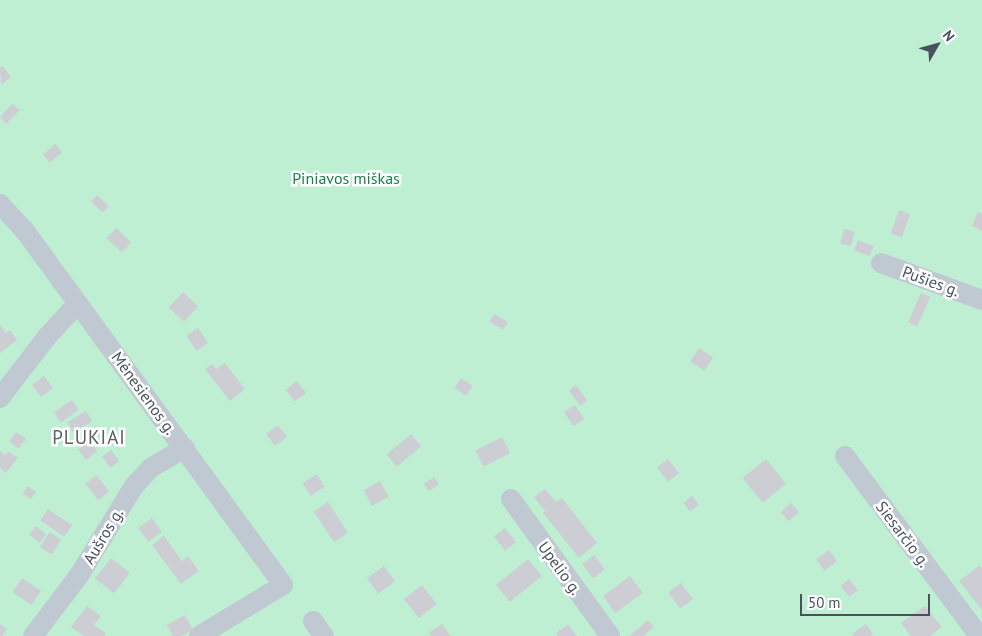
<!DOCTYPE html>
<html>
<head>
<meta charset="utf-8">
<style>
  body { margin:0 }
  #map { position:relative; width:982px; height:636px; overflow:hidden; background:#f2f0ef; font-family:"PT Sans",sans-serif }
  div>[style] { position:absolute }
  .green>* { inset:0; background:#bfefd3; transform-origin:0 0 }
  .building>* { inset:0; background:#ccced4; transform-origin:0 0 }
  .minor>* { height:20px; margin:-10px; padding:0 10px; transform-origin:10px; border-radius:10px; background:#c0c9d1 }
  span { translate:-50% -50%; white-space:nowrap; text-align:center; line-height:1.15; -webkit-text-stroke:5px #fff; paint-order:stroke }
  .park-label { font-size:16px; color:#187e4f }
  .street-label { font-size:16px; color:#48525d }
  .quarter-label { font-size:19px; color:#5c5f64; letter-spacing:1px }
  .north { position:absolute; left:912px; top:20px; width:50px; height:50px; -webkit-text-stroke:4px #fff; paint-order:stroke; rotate:52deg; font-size:14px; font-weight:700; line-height:20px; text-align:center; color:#48525d }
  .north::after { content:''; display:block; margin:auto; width:18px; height:22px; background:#48525d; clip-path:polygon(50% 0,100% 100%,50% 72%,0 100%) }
  .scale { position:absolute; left:800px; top:594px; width:130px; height:22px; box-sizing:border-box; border:2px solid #48525d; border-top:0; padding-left:6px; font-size:15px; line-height:18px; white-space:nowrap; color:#48525d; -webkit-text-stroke:4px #fff; paint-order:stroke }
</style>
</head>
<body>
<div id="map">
  <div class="green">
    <i style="left:0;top:0;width:982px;height:636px"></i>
  </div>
  <div class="building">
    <i style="clip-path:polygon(3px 66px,11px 77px,1px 85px,0 67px)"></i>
    <i style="clip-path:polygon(12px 104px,20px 110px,6px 124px,0 117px)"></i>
    <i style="left:55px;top:144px;width:11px;height:16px;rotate:49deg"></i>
    <i style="left:97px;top:195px;width:16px;height:9px;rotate:43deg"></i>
    <i style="left:899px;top:210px;width:12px;height:25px;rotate:20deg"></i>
    <i style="clip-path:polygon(978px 212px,982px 214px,982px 231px,972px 226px)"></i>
    <i style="left:116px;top:228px;width:21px;height:14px;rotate:43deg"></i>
    <i style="left:844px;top:229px;width:11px;height:15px;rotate:15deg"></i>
    <i style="left:858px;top:240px;width:17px;height:11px;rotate:21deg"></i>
    <i style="left:183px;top:292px;width:21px;height:21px;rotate:43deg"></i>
    <i style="left:921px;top:293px;width:10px;height:32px;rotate:24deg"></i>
    <i style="left:494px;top:314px;width:16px;height:9px;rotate:30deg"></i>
    <i style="clip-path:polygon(0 325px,6px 333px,10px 330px,17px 340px,0 353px)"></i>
    <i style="left:198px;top:328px;width:18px;height:14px;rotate:56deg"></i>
    <i style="left:699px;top:348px;width:17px;height:16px;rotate:33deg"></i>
    <i style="clip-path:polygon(225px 363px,245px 389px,230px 401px,205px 369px,212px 364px,216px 369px)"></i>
    <i style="left:44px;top:376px;width:15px;height:15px;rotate:53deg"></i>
    <i style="left:461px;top:378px;width:14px;height:12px;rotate:34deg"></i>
    <i style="left:297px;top:381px;width:15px;height:14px;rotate:53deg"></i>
    <i style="left:576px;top:385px;width:19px;height:9px;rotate:54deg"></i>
    <i style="left:72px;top:400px;width:12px;height:22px;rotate:55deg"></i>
    <i style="left:575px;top:405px;width:17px;height:13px;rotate:57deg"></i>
    <i style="left:86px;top:411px;width:12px;height:22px;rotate:59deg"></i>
    <i style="left:278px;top:425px;width:15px;height:15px;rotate:53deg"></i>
    <i style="left:16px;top:432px;width:12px;height:12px;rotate:35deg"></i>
    <i style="left:411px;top:434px;width:16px;height:32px;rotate:50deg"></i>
    <i style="left:502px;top:437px;width:18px;height:30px;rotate:63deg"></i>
    <i style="left:89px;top:441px;width:13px;height:14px;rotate:51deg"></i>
    <i style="left:111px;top:450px;width:14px;height:11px;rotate:54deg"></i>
    <i style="clip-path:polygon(0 451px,5px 455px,8px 451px,18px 458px,6px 473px,0 468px)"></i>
    <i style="left:668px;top:459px;width:18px;height:14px;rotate:52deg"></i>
    <i style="left:766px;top:459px;width:32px;height:30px;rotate:51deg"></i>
    <i style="left:317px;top:474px;width:15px;height:17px;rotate:58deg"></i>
    <i style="left:96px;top:475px;width:21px;height:14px;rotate:51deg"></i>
    <i style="left:434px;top:477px;width:9px;height:12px;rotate:58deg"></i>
    <i style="left:380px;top:481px;width:18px;height:19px;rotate:61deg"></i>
    <i style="left:28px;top:486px;width:10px;height:9px;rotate:37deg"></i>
    <i style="clip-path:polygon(545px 489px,556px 502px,562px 498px,597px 543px,579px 558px,543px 513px,545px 511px,534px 497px)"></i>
    <i style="left:692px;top:496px;width:11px;height:11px;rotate:52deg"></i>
    <i style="left:328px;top:502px;width:37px;height:17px;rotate:57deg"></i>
    <i style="left:791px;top:503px;width:12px;height:14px;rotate:48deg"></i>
    <i style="left:48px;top:509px;width:29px;height:14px;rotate:34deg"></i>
    <i style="left:152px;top:518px;width:17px;height:17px;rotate:54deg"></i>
    <i style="left:36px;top:526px;width:13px;height:11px;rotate:39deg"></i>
    <i style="left:505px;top:528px;width:18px;height:14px;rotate:52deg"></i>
    <i style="left:49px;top:532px;width:14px;height:18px;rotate:30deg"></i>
    <i style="clip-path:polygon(164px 536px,182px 561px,188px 556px,199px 571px,181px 584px,152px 545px)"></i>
    <i style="left:829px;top:550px;width:14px;height:16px;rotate:54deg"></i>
    <i style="left:594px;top:555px;width:18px;height:15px;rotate:52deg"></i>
    <i style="left:111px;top:558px;width:24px;height:26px;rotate:38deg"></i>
    <i style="left:528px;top:559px;width:22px;height:41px;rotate:51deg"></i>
    <i style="clip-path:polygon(980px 565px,982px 568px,982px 610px,959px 581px)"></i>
    <i style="left:384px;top:566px;width:19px;height:21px;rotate:54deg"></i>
    <i style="left:630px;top:576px;width:21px;height:34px;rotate:53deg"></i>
    <i style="left:22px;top:578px;width:23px;height:17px;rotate:34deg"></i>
    <i style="left:849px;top:579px;width:14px;height:11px;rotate:51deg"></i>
    <i style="left:681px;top:583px;width:20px;height:16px;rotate:53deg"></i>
    <i style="left:422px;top:585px;width:24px;height:23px;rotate:52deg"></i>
    <i style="clip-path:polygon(87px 606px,101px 616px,94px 625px,106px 633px,104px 636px,84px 636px,71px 627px)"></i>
    <i style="clip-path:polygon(925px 606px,942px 627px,930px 636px,911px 636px,901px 623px)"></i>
    <i style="clip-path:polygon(185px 615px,193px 630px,181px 636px,173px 636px,167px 625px)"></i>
    <i style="clip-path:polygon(648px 620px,654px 627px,643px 636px,629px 636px)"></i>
    <i style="clip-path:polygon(0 624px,7px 629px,2px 636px,0 636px)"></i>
    <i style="clip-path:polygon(442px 624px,451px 636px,432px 636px,429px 633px)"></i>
    <i style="clip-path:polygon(568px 624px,577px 636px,558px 636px,556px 633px)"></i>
    <i style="clip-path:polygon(866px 624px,873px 634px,870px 636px,853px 636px,852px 634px)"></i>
  </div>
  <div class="minor">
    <i style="left:0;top:204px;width:37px;rotate:47deg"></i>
    <i style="left:25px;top:231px;width:438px;rotate:53.9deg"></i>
    <i style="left:283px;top:585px;width:98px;rotate:148.7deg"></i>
    <i style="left:881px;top:263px;width:108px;rotate:20.1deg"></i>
    <i style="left:0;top:398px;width:76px;rotate:-52.5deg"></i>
    <i style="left:46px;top:338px;width:47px;rotate:-47.6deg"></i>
    <i style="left:845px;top:456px;width:224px;rotate:53.3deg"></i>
    <i style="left:511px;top:499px;width:169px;rotate:54.1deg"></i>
    <i style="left:313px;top:621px;width:19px;rotate:54deg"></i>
    <i style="left:33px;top:636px;width:78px;rotate:-52.8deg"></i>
    <i style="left:80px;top:574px;width:103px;rotate:-58.5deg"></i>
    <i style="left:134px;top:486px;width:26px;rotate:-47deg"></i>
    <i style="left:152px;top:467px;width:38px;rotate:-30deg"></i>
  </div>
  <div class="park-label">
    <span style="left:346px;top:178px">Piniavos miškas</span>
  </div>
  <div class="street-label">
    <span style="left:931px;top:281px;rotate:20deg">Pušies g.</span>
    <span style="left:144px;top:393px;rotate:54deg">Mėnesienos g.</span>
    <span style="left:903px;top:534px;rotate:53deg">Siesarčio g.</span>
    <span style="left:103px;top:536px;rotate:-59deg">Aušros g.</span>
    <span style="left:560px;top:568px;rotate:54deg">Upelio g.</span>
  </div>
  <div class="quarter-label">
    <span style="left:89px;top:438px">PLUKIAI</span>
  </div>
  <div class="north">N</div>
  <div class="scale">50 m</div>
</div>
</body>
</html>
